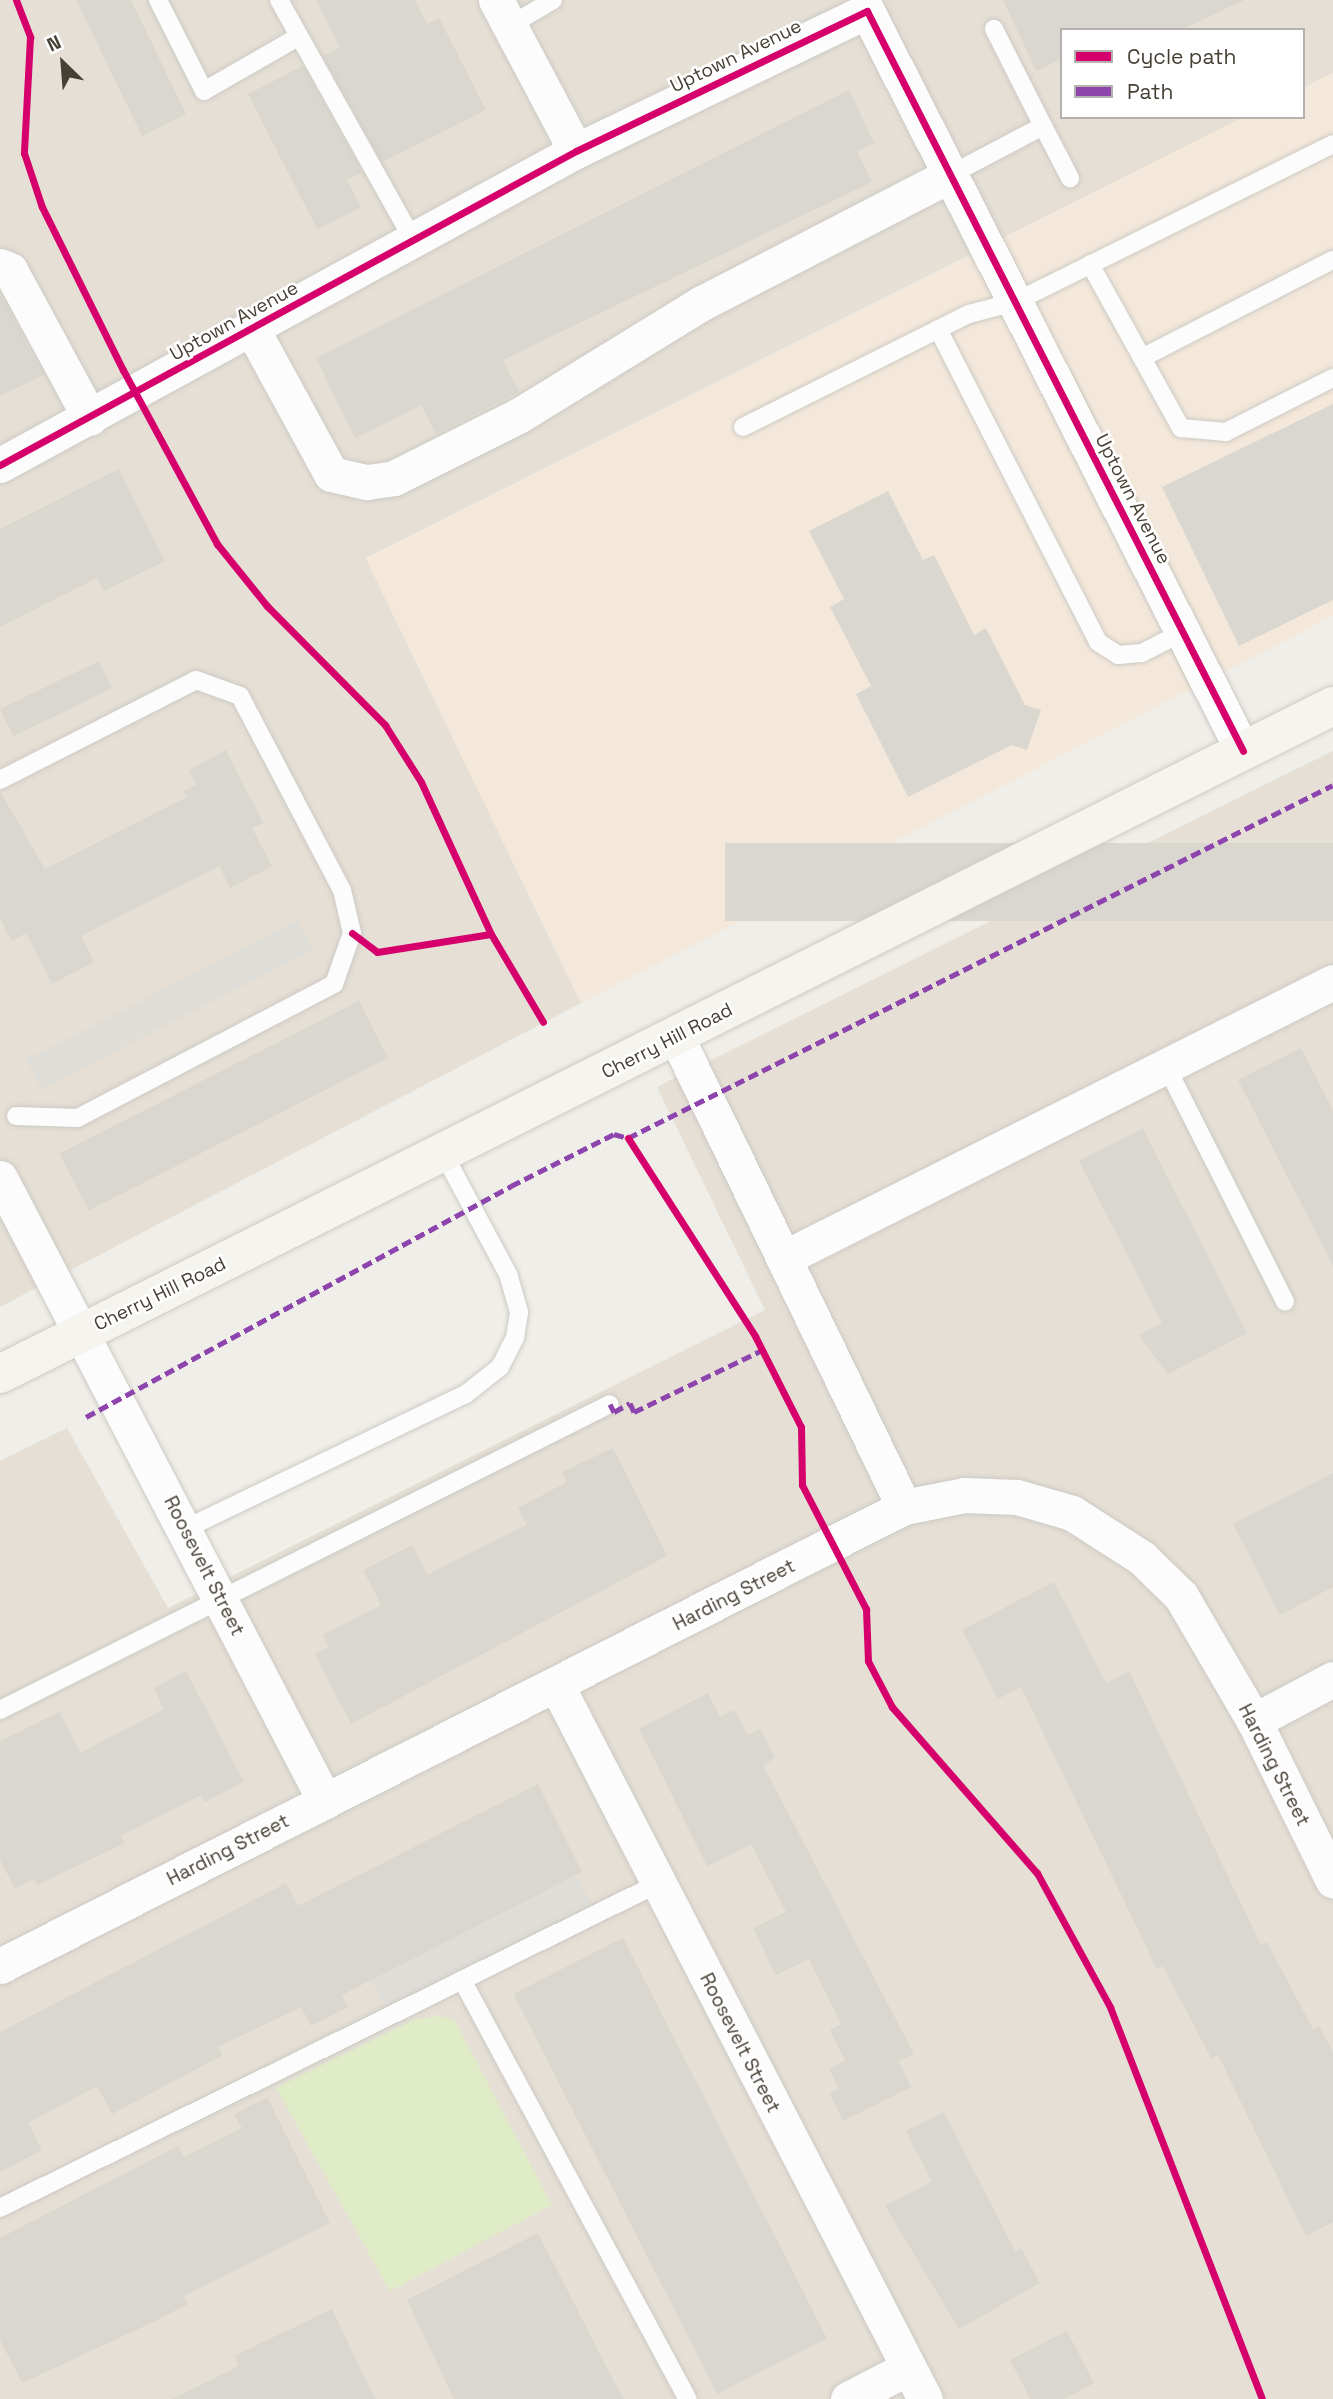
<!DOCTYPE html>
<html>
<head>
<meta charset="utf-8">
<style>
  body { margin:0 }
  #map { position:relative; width:1333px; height:2399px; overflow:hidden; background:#f0eee8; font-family:"Space Grotesk",sans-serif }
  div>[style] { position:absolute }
  .residential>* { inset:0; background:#e5dfd5 }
  .commercial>* { inset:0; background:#f4e8da }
  .green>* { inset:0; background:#dfecc7 }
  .parking>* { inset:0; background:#dfddd8; transform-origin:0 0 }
  .building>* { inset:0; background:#dad7d1; transform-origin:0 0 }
  .roads { filter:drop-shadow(0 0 2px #cccac4) drop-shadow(0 0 2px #cccac4) }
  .lane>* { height:18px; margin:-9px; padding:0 9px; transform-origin:9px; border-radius:9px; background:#fdfcfc }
  .street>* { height:35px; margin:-17.5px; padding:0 17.5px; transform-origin:17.5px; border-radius:17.5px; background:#fdfcfc }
  .secondary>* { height:38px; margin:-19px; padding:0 19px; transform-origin:19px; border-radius:19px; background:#f6f4ee }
  .quiet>* { height:5px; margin-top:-2.5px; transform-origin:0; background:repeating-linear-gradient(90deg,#8e44ad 0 10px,transparent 0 15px) }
  .cycleway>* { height:7px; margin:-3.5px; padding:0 3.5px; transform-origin:3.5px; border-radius:3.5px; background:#d6006c }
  span { translate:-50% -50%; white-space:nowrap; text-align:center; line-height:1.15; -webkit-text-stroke:5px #fff; paint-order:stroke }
  .street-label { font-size:19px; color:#463f34 }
  .legend { position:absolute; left:1060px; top:28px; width:245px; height:91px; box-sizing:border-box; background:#fff; border:2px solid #b5b2ae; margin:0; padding:9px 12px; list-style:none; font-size:21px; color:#463f34 }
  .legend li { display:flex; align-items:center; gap:14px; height:35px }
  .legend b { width:35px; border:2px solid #b5b2ae }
  .north { position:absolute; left:28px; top:28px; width:70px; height:70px; -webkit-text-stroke:5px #fff; paint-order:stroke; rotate:335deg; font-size:19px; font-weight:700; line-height:28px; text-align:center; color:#463f34 }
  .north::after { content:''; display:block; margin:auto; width:24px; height:32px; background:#463f34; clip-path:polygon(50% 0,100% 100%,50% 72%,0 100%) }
</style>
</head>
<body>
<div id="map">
  <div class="residential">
    <i style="clip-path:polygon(0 0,1333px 0,1333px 73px,1303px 88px,1303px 30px,1062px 30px,1062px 117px,1244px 117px,366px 558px,581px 1003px,0 1307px)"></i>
    <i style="clip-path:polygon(1333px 751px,1333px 2399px,0 2399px,0 1461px,67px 1428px,168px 1608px,765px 1310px,657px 1087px)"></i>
  </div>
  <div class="commercial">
    <i style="clip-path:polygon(1333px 73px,1333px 616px,581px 1003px,366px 559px,1244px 117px,1303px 117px,1303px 88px)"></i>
  </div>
  <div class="green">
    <i style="clip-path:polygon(439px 2016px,455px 2021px,552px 2205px,390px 2291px,276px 2088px,413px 2020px)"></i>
  </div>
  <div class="parking">
    <i style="left:298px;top:921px;width:33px;height:305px;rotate:63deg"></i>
    <i style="left:577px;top:1875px;width:43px;height:230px;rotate:64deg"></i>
  </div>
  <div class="building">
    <i style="clip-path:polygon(76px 0,131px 0,186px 114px,142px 136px)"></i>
    <i style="clip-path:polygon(316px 0,415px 0,427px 24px,439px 18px,486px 110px,382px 162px,323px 56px,340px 47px)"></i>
    <i style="clip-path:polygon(1003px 0,1244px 0,1181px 30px,1062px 30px,1062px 59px,1036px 71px)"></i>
    <i style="clip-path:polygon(303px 66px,362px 172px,347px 180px,361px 207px,317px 229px,248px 94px)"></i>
    <i style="clip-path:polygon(849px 90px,874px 143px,857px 152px,872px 182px,503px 360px,519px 392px,436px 434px,421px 405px,355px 438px,316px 358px)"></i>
    <i style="clip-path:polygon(0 294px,44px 375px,0 396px)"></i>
    <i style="clip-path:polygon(1333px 404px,1333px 600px,1239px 646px,1162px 487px)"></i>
    <i style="clip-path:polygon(119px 469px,165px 561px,104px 591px,97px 578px,0 627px,0 529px)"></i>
    <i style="clip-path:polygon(888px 491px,923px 560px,934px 555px,974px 635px,986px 628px,1025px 705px,1041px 710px,1027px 750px,1012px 745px,908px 797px,856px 694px,871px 686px,830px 607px,844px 599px,809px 531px)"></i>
    <i style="left:99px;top:661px;width:30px;height:110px;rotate:64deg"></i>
    <i style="clip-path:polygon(226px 750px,263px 823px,252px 828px,272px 866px,230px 888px,219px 866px,81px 936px,94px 962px,52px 984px,26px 933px,11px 941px,0 918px,0 791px,45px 869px,187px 797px,184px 791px,196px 785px,189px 770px)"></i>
    <i style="left:1333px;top:843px;width:78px;height:608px;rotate:90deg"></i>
    <i style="left:359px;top:1001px;width:64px;height:336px;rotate:63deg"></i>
    <i style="clip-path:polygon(1301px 1048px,1333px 1110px,1333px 1266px,1238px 1080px)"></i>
    <i style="clip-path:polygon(1143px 1129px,1247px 1333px,1168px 1374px,1139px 1335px,1162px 1323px,1079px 1161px)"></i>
    <i style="clip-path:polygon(613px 1448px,667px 1556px,351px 1724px,315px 1654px,329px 1647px,323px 1635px,381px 1605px,363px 1570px,412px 1545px,427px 1575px,527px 1525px,518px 1508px,567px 1482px,562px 1472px)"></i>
    <i style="clip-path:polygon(1333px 1473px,1333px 1587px,1280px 1615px,1233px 1524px)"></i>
    <i style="clip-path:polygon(1054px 1582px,1106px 1683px,1129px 1671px,1261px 1945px,1267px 1942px,1313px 2029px,1319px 2026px,1333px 2053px,1333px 2222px,1306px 2236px,1218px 2055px,1211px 2058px,1163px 1966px,1157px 1969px,1021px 1687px,998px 1699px,962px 1630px)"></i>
    <i style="clip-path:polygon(186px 1671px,244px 1782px,205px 1802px,201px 1795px,121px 1836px,125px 1843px,37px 1885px,34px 1879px,15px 1889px,0 1860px,0 1741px,60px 1712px,80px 1753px,164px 1709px,154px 1688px)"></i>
    <i style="clip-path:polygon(708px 1693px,720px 1717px,734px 1710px,748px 1735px,760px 1729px,775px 1758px,763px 1765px,914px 2054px,898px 2061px,911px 2087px,843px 2121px,830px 2094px,839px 2089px,829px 2069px,845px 2061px,830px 2030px,841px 2024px,809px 1959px,776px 1975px,753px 1928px,786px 1912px,751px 1844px,707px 1866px,639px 1729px)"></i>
    <i style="clip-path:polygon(538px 1784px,582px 1872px,342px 1995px,348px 2007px,311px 2026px,301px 2007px,218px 2047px,223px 2055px,112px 2114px,97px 2086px,28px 2123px,42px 2150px,0 2172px,0 2032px,286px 1883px,298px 1906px)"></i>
    <i style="left:623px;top:1938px;width:449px;height:123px;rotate:63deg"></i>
    <i style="clip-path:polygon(267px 2097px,330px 2223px,184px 2296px,188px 2304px,151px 2323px,22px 2383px,0 2340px,0 2238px,178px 2146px,184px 2157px,242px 2128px,234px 2114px)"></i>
    <i style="clip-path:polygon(944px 2112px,1015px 2251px,1021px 2248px,1040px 2283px,959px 2329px,885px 2206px,932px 2182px,906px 2131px)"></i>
    <i style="clip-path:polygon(538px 2233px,623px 2399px,454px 2399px,407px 2300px)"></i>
    <i style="clip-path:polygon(332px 2309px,375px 2399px,172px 2399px,239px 2366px,234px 2356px)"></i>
    <i style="clip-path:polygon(1067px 2331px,1094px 2383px,1064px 2399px,1030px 2399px,1010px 2360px)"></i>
  </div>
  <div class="roads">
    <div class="lane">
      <i style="left:158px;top:0;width:102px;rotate:63.2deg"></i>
      <i style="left:204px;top:91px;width:108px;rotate:-29.9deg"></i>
      <i style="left:279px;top:0;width:275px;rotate:60.8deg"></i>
      <i style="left:511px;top:25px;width:49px;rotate:-30.8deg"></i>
      <i style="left:1043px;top:126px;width:59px;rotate:62.6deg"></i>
      <i style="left:950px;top:175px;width:105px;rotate:-27.8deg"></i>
      <i style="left:1043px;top:126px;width:109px;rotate:-116.8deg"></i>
      <i style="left:1090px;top:264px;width:188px;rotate:61deg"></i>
      <i style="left:1181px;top:428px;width:45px;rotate:5.1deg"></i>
      <i style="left:1226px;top:432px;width:120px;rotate:-26.8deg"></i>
      <i style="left:938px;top:329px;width:352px;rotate:62.9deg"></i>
      <i style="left:1098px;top:642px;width:24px;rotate:33deg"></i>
      <i style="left:1118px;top:655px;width:24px;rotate:-5deg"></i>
      <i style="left:1142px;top:653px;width:46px;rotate:-27.1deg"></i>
      <i style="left:1142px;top:358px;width:215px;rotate:-27.2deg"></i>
      <i style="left:743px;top:427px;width:253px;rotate:-26.6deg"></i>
      <i style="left:969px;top:314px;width:48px;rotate:-14.6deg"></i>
      <i style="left:1015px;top:302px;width:355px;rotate:-26.4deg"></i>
      <i style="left:0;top:780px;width:220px;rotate:-27deg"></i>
      <i style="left:196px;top:680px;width:47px;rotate:20deg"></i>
      <i style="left:240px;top:696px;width:219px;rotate:62.3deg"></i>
      <i style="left:342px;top:890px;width:44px;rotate:76.9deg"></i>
      <i style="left:352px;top:933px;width:54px;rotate:109.4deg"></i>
      <i style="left:334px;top:984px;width:289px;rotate:152.4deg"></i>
      <i style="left:78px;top:1118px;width:62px;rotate:-178.2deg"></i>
      <i style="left:1166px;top:1066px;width:264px;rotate:63.2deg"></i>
      <i style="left:185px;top:1529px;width:312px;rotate:-25.7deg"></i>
      <i style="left:466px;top:1394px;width:43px;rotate:-38.5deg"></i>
      <i style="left:500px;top:1367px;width:33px;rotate:-63deg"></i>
      <i style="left:515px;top:1338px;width:26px;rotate:-81deg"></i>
      <i style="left:519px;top:1312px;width:37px;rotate:-106deg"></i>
      <i style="left:509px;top:1276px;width:140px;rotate:-118.2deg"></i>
      <i style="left:0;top:1710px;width:682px;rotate:-26.64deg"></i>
      <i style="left:462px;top:1980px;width:476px;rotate:61.7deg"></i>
      <i style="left:0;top:2208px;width:735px;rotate:-26.25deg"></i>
    </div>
    <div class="street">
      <i style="left:496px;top:0;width:171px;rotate:62.1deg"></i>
      <i style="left:0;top:266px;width:11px;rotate:22deg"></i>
      <i style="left:10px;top:270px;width:168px;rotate:61.6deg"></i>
      <i style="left:252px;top:329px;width:165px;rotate:61.4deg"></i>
      <i style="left:331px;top:474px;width:37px;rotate:13deg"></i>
      <i style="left:367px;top:482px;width:27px;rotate:-8deg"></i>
      <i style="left:394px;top:478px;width:139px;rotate:-26.6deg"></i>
      <i style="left:518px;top:416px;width:216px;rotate:-31.6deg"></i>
      <i style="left:702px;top:303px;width:279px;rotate:-27.3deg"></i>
      <i style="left:0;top:465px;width:656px;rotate:-28.6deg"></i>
      <i style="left:576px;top:151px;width:323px;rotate:-25.7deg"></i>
      <i style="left:867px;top:11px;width:830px;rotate:63.06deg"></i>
      <i style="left:676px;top:1036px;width:523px;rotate:64.17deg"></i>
      <i style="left:0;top:1178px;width:703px;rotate:62.45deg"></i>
      <i style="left:784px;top:1258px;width:614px;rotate:-26.69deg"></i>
      <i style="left:557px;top:1686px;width:802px;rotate:62.7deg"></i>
      <i style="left:1254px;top:1721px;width:89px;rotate:-28deg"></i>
      <i style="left:0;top:1966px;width:1014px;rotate:-26.92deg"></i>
      <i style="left:904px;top:1507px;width:61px;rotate:-11.3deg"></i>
      <i style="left:964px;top:1495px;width:53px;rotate:2.2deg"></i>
      <i style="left:1017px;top:1497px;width:57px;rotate:16.2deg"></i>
      <i style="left:1072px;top:1513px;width:83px;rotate:32.7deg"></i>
      <i style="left:1142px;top:1558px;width:54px;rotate:44.3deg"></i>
      <i style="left:1181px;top:1596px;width:145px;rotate:59.7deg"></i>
      <i style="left:1254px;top:1721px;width:178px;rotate:63.7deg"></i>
      <i style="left:848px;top:2399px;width:68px;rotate:-27.3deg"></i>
    </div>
    <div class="secondary">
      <i style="left:0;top:1374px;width:1491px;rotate:-26.62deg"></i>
    </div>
  </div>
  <div class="quiet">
    <i style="left:610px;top:1404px;width:9px;rotate:63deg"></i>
    <i style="left:614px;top:1412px;width:18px;rotate:-29deg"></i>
    <i style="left:630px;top:1403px;width:10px;rotate:66deg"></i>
    <i style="left:634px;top:1412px;width:142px;rotate:-25.8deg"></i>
    <i style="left:86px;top:1417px;width:484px;rotate:-28.5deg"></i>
    <i style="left:511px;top:1186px;width:115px;rotate:-26.8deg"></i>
    <i style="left:614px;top:1134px;width:15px;rotate:16deg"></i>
    <i style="left:628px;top:1138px;width:788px;rotate:-26.6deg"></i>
  </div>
  <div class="cycleway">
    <i style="left:16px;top:0;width:40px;rotate:69deg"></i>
    <i style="left:30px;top:37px;width:116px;rotate:93deg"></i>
    <i style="left:24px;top:153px;width:57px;rotate:71.6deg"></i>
    <i style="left:42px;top:207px;width:182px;rotate:63.6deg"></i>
    <i style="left:123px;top:370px;width:198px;rotate:61.6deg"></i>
    <i style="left:217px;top:544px;width:80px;rotate:51.1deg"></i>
    <i style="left:267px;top:606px;width:168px;rotate:45.2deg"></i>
    <i style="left:385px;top:725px;width:67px;rotate:57.7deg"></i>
    <i style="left:421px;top:782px;width:167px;rotate:65.3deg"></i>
    <i style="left:491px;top:934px;width:102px;rotate:59.4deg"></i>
    <i style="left:0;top:465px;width:656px;rotate:-28.6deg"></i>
    <i style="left:576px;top:151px;width:323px;rotate:-25.7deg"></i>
    <i style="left:867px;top:11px;width:830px;rotate:63.06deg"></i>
    <i style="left:352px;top:933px;width:31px;rotate:37deg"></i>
    <i style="left:377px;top:952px;width:115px;rotate:-9deg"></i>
    <i style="left:628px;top:1138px;width:235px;rotate:57.3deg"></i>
    <i style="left:755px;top:1336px;width:102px;rotate:63.2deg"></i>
    <i style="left:801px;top:1427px;width:58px;rotate:89deg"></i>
    <i style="left:802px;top:1485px;width:140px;rotate:62.7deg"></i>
    <i style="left:866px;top:1609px;width:52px;rotate:87.8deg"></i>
    <i style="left:868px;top:1661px;width:52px;rotate:62.4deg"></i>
    <i style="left:892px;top:1707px;width:220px;rotate:48.9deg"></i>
    <i style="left:1037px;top:1873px;width:153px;rotate:61.4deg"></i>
    <i style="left:1110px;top:2007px;width:420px;rotate:68.8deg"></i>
  </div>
  <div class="street-label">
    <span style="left:736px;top:56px;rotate:-26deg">Uptown Avenue</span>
    <span style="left:234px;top:321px;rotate:-29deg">Uptown Avenue</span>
    <span style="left:1133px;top:499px;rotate:63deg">Uptown Avenue</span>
    <span style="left:667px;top:1041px;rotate:-27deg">Cherry Hill Road</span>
    <span style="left:160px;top:1294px;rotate:-26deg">Cherry Hill Road</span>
    <span style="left:204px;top:1566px;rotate:63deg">Roosevelt Street</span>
    <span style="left:734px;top:1595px;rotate:-27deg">Harding Street</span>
    <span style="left:1274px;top:1765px;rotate:63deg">Harding Street</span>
    <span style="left:228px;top:1850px;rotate:-27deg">Harding Street</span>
    <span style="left:740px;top:2043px;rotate:63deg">Roosevelt Street</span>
  </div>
  <ul class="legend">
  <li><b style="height:9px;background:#d6006c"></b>Cycle path</li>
  <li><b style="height:9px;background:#8e44ad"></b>Path</li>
  </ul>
  <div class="north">N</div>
</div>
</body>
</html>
